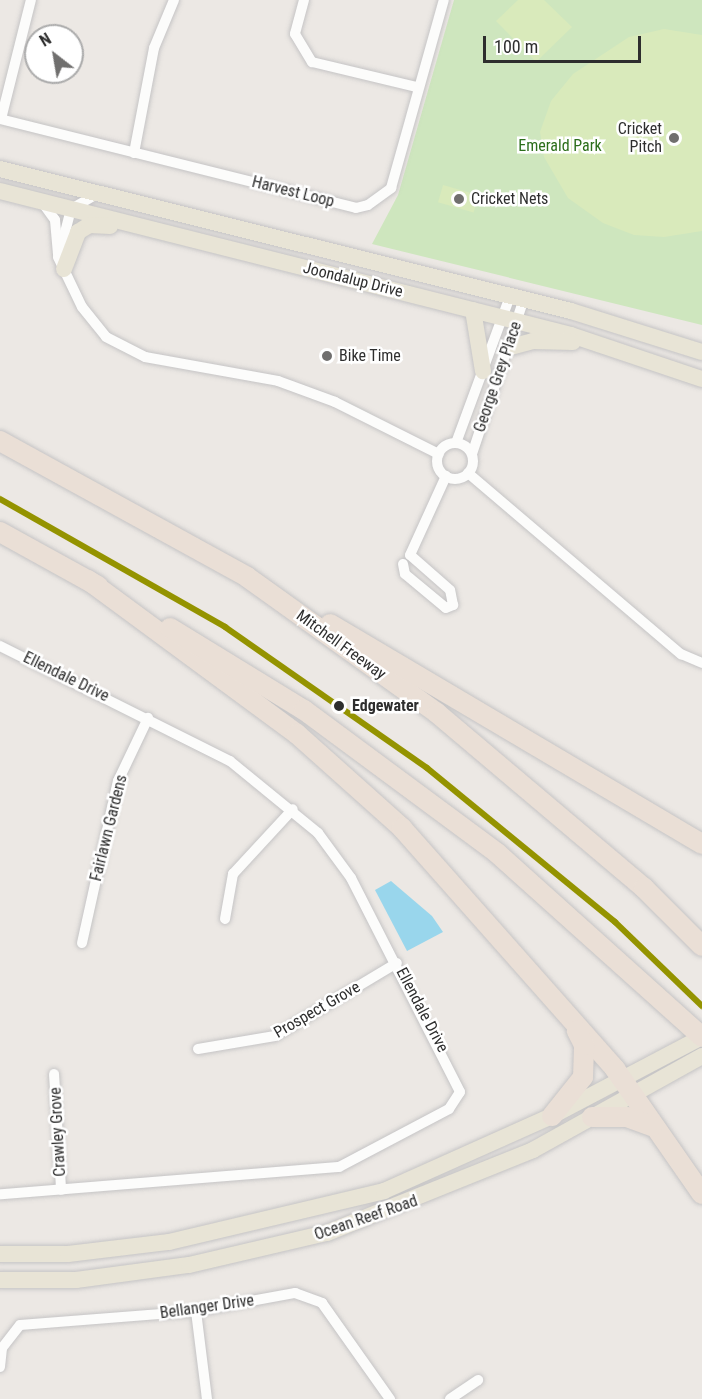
<!DOCTYPE html>
<html>
<head>
<meta charset="utf-8">
<style>
  body { margin:0 }
  #map { position:relative; width:702px; height:1399px; overflow:hidden; background:#ece8e4; font-family:"Roboto Condensed",sans-serif }
  div>[style] { position:absolute }
  .green>* { inset:0; background:#cee6be }
  .pitch>* { inset:0; background:#d9eabb; transform-origin:0 0 }
  .water>* { inset:0; background:#99d6ec }
  .roads { filter:drop-shadow(0 0 2px #c5c4c5) drop-shadow(0 0 2px #c5c4c5) }
  .minor>* { height:10px; margin:-5px; padding:0 5px; transform-origin:5px; border-radius:5px; background:#fcfcfb }
  .minor>.ring { margin:-5px; padding:0; box-sizing:content-box; background:none; border:10px solid #fcfcfb; border-radius:50% }
  .primary>* { height:16px; margin:-8px; padding:0 8px; transform-origin:8px; border-radius:8px; background:#e8e4d6 }
  .motorway>* { height:20px; margin:-10px; padding:0 10px; transform-origin:10px; border-radius:10px; background:#eadfd6 }
  .rail-1>* { height:6px; margin:-3px; padding:0 3px; transform-origin:3px; border-radius:3px; background:#949300 }
  .dots>* { width:16px; height:16px; translate:-50% -50%; box-sizing:border-box; border:3px solid #fff; border-radius:50% }
  span { translate:-50% -50%; white-space:nowrap; text-align:center; line-height:1.15; -webkit-text-stroke:5px #fff; paint-order:stroke }
  .poi-label { font-size:16px; color:#2e2e2e }
  .right { translate:-100% -50%; text-align:right }
  .left { translate:0 -50%; text-align:left }
  .park-label { font-size:16px; color:#2c6e1b }
  .street-label { font-size:16px; color:#2e2e2e }
  .stop-label { font-size:16px; color:#2e2e2e; font-weight:700 }
  .north { position:absolute; left:24px; top:24px; width:60px; height:60px; box-sizing:border-box; background:#fff; border:2px solid #ababab; border-radius:50%; rotate:329deg; font-size:16px; font-weight:700; line-height:24px; text-align:center; color:#2e2e2e }
  .north::after { content:''; display:block; margin:auto; width:21px; height:27px; background:#706f6e; clip-path:polygon(50% 0,100% 100%,50% 72%,0 100%) }
  .scale { position:absolute; left:483px; top:36px; width:158px; height:27px; box-sizing:border-box; border:3px solid #2e2e2e; border-top:0; padding-left:8px; font-size:18px; line-height:21px; white-space:nowrap; color:#2e2e2e; -webkit-text-stroke:4px #fff; paint-order:stroke }
</style>
</head>
<body>
<div id="map">
  <div class="green">
    <i style="clip-path:polygon(454px 0,702px 0,702px 325px,372px 244px,398px 195px)"></i>
  </div>
  <div class="pitch">
    <i style="clip-path:polygon(518px 0,544px 0,572px 27px,536px 62px,496px 21px)"></i>
    <i style="clip-path:polygon(664px 29px,702px 35px,702px 231px,664px 237px,634px 235px,603px 223px,568px 198px,544px 157px,540px 132px,551px 101px,573px 74px,629px 37px)"></i>
    <i style="left:443px;top:185px;width:37px;height:18px;rotate:16deg"></i>
  </div>
  <div class="water">
    <i style="clip-path:polygon(391px 881px,432px 916px,443px 932px,407px 951px,375px 890px)"></i>
  </div>
  <div class="roads">
    <div class="minor">
      <i style="left:304px;top:0;width:35px;rotate:105deg"></i>
      <i style="left:295px;top:34px;width:33px;rotate:59deg"></i>
      <i style="left:312px;top:62px;width:108px;rotate:13.4deg"></i>
      <i style="left:0;top:119px;width:367px;rotate:14deg"></i>
      <i style="left:356px;top:208px;width:12px;rotate:-14deg"></i>
      <i style="left:368px;top:205px;width:29px;rotate:-36deg"></i>
      <i style="left:391px;top:188px;width:195px;rotate:-74.3deg"></i>
      <i style="left:1px;top:119px;width:123px;rotate:-75.9deg"></i>
      <i style="left:134px;top:153px;width:107px;rotate:-79.2deg"></i>
      <i style="left:154px;top:48px;width:52px;rotate:-67.4deg"></i>
      <i style="left:42px;top:202px;width:22px;rotate:54deg"></i>
      <i style="left:55px;top:220px;width:37px;rotate:85deg"></i>
      <i style="left:58px;top:257px;width:55px;rotate:64.4deg"></i>
      <i style="left:82px;top:307px;width:38px;rotate:51deg"></i>
      <i style="left:106px;top:337px;width:44px;rotate:27.1deg"></i>
      <i style="left:145px;top:357px;width:135px;rotate:10.2deg"></i>
      <i style="left:278px;top:381px;width:61px;rotate:20.2deg"></i>
      <i style="left:335px;top:402px;width:116px;rotate:26.6deg"></i>
      <i style="left:61px;top:248px;width:40px;rotate:-75.6deg"></i>
      <i style="left:71px;top:209px;width:30px;rotate:-30deg"></i>
      <i style="left:456px;top:443px;width:157px;rotate:-69.8deg"></i>
      <i class="ring" style="left:437px;top:443px;width:26px;height:26px"></i>
      <i style="left:472px;top:454px;width:163px;rotate:-71.5deg"></i>
      <i style="left:468px;top:473px;width:280px;rotate:40.4deg"></i>
      <i style="left:681px;top:654px;width:23px;rotate:23deg"></i>
      <i style="left:403px;top:564px;width:10px;rotate:79deg"></i>
      <i style="left:405px;top:574px;width:53px;rotate:39.7deg"></i>
      <i style="left:446px;top:608px;width:8px;rotate:-23deg"></i>
      <i style="left:453px;top:605px;width:15px;rotate:-101deg"></i>
      <i style="left:450px;top:590px;width:53px;rotate:-138.8deg"></i>
      <i style="left:410px;top:555px;width:87px;rotate:-65.5deg"></i>
      <i style="left:0;top:646px;width:257px;rotate:26.6deg"></i>
      <i style="left:230px;top:761px;width:114px;rotate:39.3deg"></i>
      <i style="left:318px;top:833px;width:56px;rotate:53.7deg"></i>
      <i style="left:351px;top:878px;width:240px;rotate:63deg"></i>
      <i style="left:460px;top:1092px;width:20px;rotate:123deg"></i>
      <i style="left:449px;top:1109px;width:124px;rotate:152.2deg"></i>
      <i style="left:339px;top:1167px;width:340px;rotate:175.4deg"></i>
      <i style="left:225px;top:919px;width:46px;rotate:-79.9deg"></i>
      <i style="left:233px;top:874px;width:88px;rotate:-47.3deg"></i>
      <i style="left:82px;top:943px;width:166px;rotate:-77.5deg"></i>
      <i style="left:118px;top:781px;width:70px;rotate:-64.5deg"></i>
      <i style="left:198px;top:1049px;width:78px;rotate:-9.6deg"></i>
      <i style="left:275px;top:1036px;width:142px;rotate:-30.9deg"></i>
      <i style="left:54px;top:1074px;width:116px;rotate:86.5deg"></i>
      <i style="left:196px;top:1311px;width:89px;rotate:82.9deg"></i>
      <i style="left:0;top:1367px;width:19px;rotate:-84deg"></i>
      <i style="left:2px;top:1348px;width:29px;rotate:-52deg"></i>
      <i style="left:20px;top:1325px;width:177px;rotate:-4.5deg"></i>
      <i style="left:196px;top:1311px;width:101px;rotate:-10.3deg"></i>
      <i style="left:295px;top:1293px;width:29px;rotate:20deg"></i>
      <i style="left:322px;top:1303px;width:118px;rotate:54.7deg"></i>
      <i style="left:450px;top:1399px;width:34px;rotate:-34deg"></i>
    </div>
    <div class="primary">
      <i style="left:0;top:169px;width:588px;rotate:13.97deg"></i>
      <i style="left:571px;top:311px;width:137px;rotate:17.4deg"></i>
      <i style="left:0;top:191px;width:589px;rotate:14.15deg"></i>
      <i style="left:571px;top:335px;width:138px;rotate:18.6deg"></i>
      <i style="left:64px;top:269px;width:40px;rotate:-69deg"></i>
      <i style="left:78px;top:232px;width:13px;rotate:-32deg"></i>
      <i style="left:89px;top:225px;width:21px;rotate:3deg"></i>
      <i style="left:473px;top:310px;width:62px;rotate:80.7deg"></i>
      <i style="left:507px;top:348px;width:27px;rotate:-15deg"></i>
      <i style="left:533px;top:341px;width:40px;rotate:1.4deg"></i>
      <i style="left:0;top:1254px;width:68px"></i>
      <i style="left:68px;top:1254px;width:102px;rotate:-6.8deg"></i>
      <i style="left:169px;top:1242px;width:221px;rotate:-13.3deg"></i>
      <i style="left:384px;top:1191px;width:184px;rotate:-24.1deg"></i>
      <i style="left:552px;top:1116px;width:170px;rotate:-27.8deg"></i>
      <i style="left:0;top:1280px;width:76px"></i>
      <i style="left:76px;top:1280px;width:114px;rotate:-7.6deg"></i>
      <i style="left:189px;top:1265px;width:142px;rotate:-13.1deg"></i>
      <i style="left:327px;top:1233px;width:222px;rotate:-21.9deg"></i>
      <i style="left:533px;top:1150px;width:193px;rotate:-29.1deg"></i>
    </div>
    <div class="motorway">
      <i style="left:0;top:441px;width:282px;rotate:28.8deg"></i>
      <i style="left:247px;top:577px;width:234px;rotate:35.6deg"></i>
      <i style="left:437px;top:713px;width:271px;rotate:40.2deg"></i>
      <i style="left:644px;top:888px;width:82px;rotate:45deg"></i>
      <i style="left:0;top:532px;width:112px;rotate:28.9deg"></i>
      <i style="left:88px;top:580px;width:260px;rotate:36.4deg"></i>
      <i style="left:297px;top:734px;width:141px;rotate:41.8deg"></i>
      <i style="left:402px;top:828px;width:322px;rotate:48.5deg"></i>
      <i style="left:615px;top:1069px;width:152px;rotate:55.2deg"></i>
      <i style="left:330px;top:624px;width:432px;rotate:30.6deg"></i>
      <i style="left:170px;top:628px;width:157px;rotate:31.5deg"></i>
      <i style="left:304px;top:710px;width:240px;rotate:36.5deg"></i>
      <i style="left:497px;top:853px;width:275px;rotate:41.9deg"></i>
      <i style="left:552px;top:1116px;width:50px;rotate:-51.5deg"></i>
      <i style="left:583px;top:1077px;width:32px;rotate:-88deg"></i>
      <i style="left:584px;top:1045px;width:16px;rotate:-117deg"></i>
      <i style="left:592px;top:1117px;width:35px"></i>
      <i style="left:627px;top:1117px;width:27px;rotate:20deg"></i>
    </div>
  </div>
  <div class="rail-1">
    <i style="left:0;top:499px;width:259px;rotate:29.6deg"></i>
    <i style="left:225px;top:627px;width:246px;rotate:34.9deg"></i>
    <i style="left:427px;top:768px;width:243px;rotate:39.3deg"></i>
    <i style="left:615px;top:922px;width:121px;rotate:44deg"></i>
  </div>
  <div class="dots">
    <i style="left:674px;top:138px;background:#706f6e"></i>
    <i style="left:459px;top:199px;background:#706f6e"></i>
    <i style="left:327px;top:356px;background:#706f6e"></i>
    <i style="left:339px;top:706px;background:#2e2e2e"></i>
  </div>
  <div class="poi-label">
    <span class="right" style="left:662px;top:138px">Cricket<br>Pitch</span>
    <span class="left" style="left:471px;top:199px">Cricket Nets</span>
    <span class="left" style="left:339px;top:356px">Bike Time</span>
  </div>
  <div class="park-label">
    <span style="left:560px;top:146px">Emerald Park</span>
  </div>
  <div class="street-label">
    <span style="left:293px;top:192px;rotate:14deg">Harvest Loop</span>
    <span style="left:353px;top:280px;rotate:14deg">Joondalup Drive</span>
    <span style="left:498px;top:377px;rotate:-71deg">George Grey Place</span>
    <span style="left:341px;top:645px;rotate:36deg">Mitchell Freeway</span>
    <span style="left:66px;top:677px;rotate:26deg">Ellendale Drive</span>
    <span style="left:109px;top:828px;rotate:-76deg">Fairlawn Gardens</span>
    <span style="left:317px;top:1010px;rotate:-30deg">Prospect Grove</span>
    <span style="left:422px;top:1010px;rotate:62deg">Ellendale Drive</span>
    <span style="left:58px;top:1132px;rotate:-93deg">Crawley Grove</span>
    <span style="left:366px;top:1218px;rotate:-19deg">Ocean Reef Road</span>
    <span style="left:207px;top:1307px;rotate:-8deg">Bellanger Drive</span>
  </div>
  <div class="stop-label">
    <span class="left" style="left:352px;top:706px">Edgewater</span>
  </div>
  <div class="north">N</div>
  <div class="scale">100 m</div>
</div>
</body>
</html>
